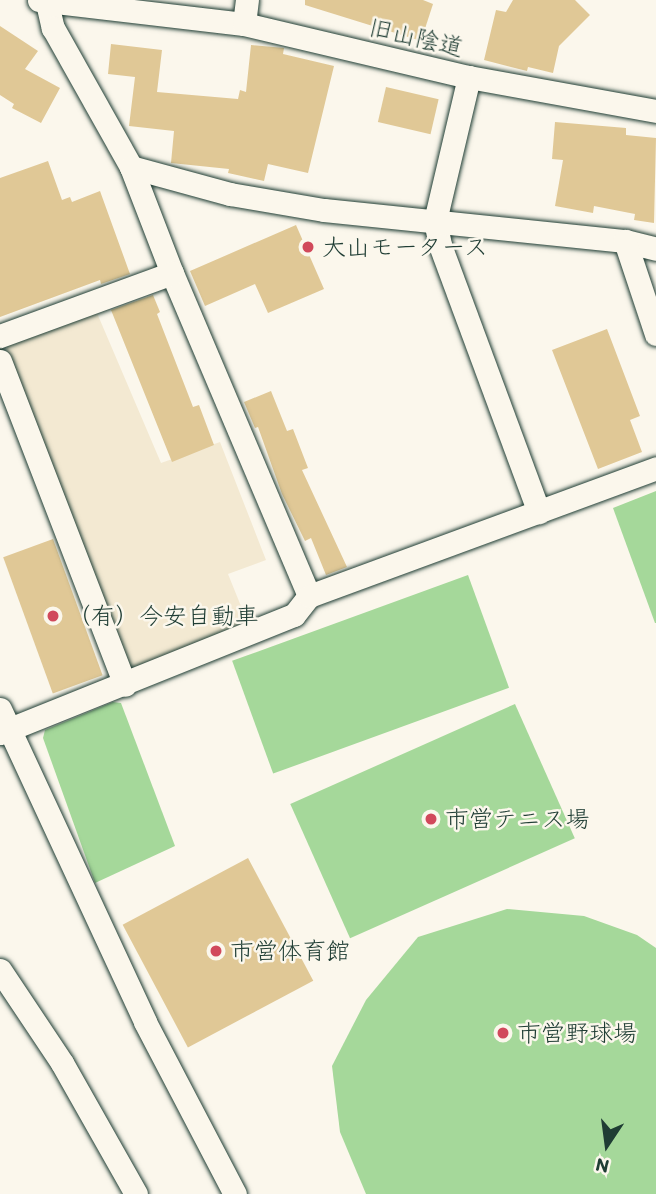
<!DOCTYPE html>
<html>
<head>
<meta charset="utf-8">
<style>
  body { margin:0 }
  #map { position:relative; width:656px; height:1194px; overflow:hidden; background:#fbf7ec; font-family:Itim,"Klee One",sans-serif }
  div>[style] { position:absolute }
  .built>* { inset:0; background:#f3e9d2 }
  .green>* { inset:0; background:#a5d89a; transform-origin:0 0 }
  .building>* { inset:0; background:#e0c896; transform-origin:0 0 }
  .roads { filter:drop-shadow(0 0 2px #1f3d34) drop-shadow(0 0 2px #1f3d34) }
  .minor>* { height:23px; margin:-11.5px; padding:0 11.5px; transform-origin:11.5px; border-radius:11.5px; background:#fbf7ec }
  .dots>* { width:19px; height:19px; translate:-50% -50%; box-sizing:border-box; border:4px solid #fbf7ec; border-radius:50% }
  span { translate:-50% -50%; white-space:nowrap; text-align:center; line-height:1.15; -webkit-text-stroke:5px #fbf7ec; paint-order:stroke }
  .street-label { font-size:24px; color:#1f3d34 }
  .poi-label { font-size:24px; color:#1f3d34 }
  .left { translate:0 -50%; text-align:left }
  .north { position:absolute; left:572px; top:1110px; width:70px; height:70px; -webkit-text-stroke:5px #fbf7ec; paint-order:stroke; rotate:193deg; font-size:19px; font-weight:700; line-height:28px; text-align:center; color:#1f3d34 }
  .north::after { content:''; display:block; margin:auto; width:24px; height:32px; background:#1f3d34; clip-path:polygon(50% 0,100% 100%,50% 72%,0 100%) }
</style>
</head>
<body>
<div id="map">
  <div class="built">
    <i style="clip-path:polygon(97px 313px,161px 463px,220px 442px,266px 560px,228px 574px,247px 621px,138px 672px,126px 670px,6px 355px,7px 346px)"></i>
  </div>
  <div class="green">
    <i style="clip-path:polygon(656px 491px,656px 623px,655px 623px,613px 508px)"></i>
    <i style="left:468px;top:575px;width:120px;height:251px;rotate:70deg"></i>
    <i style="clip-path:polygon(113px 702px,121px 703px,175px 846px,95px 883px,43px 738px,45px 730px)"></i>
    <i style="left:515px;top:704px;width:147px;height:246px;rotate:66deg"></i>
    <i style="clip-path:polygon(507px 909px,584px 916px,637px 935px,656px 948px,656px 1194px,366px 1194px,340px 1132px,332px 1066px,366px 1000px,418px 937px)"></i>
  </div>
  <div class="building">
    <i style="clip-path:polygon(305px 0,423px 0,433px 4px,421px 41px,305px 5px)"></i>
    <i style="clip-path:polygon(513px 0,575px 0,590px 15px,559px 46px,553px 73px,528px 67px,527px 71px,484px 60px,496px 10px,506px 12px)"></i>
    <i style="clip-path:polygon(0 26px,38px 51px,25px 69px,60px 88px,41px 123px,12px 108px,14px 104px,0 95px)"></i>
    <i style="clip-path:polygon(111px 44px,162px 50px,157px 92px,238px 99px,240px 90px,246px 92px,251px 45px,284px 48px,283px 54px,334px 66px,308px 173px,268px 164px,264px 181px,228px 173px,229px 169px,171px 163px,174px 131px,129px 126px,135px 77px,108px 74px)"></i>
    <i style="left:386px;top:87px;width:54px;height:36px;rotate:13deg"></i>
    <i style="clip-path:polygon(555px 122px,626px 128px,626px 135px,656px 138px,654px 223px,634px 220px,635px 214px,594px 206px,593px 213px,555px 206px,563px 160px,552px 159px)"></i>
    <i style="clip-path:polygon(48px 161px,62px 200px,70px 197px,72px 202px,100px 191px,130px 274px,101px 284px,100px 280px,0 317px,0 178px)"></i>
    <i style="clip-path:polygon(296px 225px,324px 289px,268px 313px,255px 284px,205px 306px,190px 271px)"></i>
    <i style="clip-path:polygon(153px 295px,160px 312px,157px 314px,188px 394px,193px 407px,199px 405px,214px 445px,172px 462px,111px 310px)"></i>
    <i style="clip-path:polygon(607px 329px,640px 416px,630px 420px,642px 452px,598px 469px,552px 350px)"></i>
    <i style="clip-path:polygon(271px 391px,287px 431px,293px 429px,308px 468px,302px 470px,347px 567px,326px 575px,311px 538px,305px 541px,282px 494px,258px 427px,255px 428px,244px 402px)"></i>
    <i style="left:53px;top:539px;width:145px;height:53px;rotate:70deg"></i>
    <i style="left:248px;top:858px;width:139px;height:142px;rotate:62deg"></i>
  </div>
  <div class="roads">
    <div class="minor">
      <i style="left:39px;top:0;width:206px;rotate:6.7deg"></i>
      <i style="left:244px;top:24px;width:231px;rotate:13.3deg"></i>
      <i style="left:469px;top:77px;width:190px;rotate:10.3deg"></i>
      <i style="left:47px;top:3px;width:26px;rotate:77deg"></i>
      <i style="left:53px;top:28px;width:159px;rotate:60.7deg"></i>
      <i style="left:131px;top:167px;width:114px;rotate:68.9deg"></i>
      <i style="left:172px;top:273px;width:351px;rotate:67deg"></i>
      <i style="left:244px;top:24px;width:24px;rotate:-83deg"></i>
      <i style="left:469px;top:77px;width:148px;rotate:103.3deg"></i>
      <i style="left:435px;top:221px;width:25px;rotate:78deg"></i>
      <i style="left:440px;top:245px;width:285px;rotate:69.7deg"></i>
      <i style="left:131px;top:167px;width:103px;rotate:15.3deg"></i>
      <i style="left:230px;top:194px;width:95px;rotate:9.7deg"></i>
      <i style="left:324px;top:210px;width:303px;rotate:5.9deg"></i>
      <i style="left:625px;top:241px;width:32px;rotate:14deg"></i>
      <i style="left:625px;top:241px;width:98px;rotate:71.6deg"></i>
      <i style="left:0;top:336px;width:183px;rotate:-20.1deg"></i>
      <i style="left:0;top:361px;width:347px;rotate:68.9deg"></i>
      <i style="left:0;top:709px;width:345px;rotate:65.1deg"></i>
      <i style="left:145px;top:1022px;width:194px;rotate:62.4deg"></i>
      <i style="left:0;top:733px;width:317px;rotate:-21.9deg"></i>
      <i style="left:294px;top:615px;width:24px;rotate:-52deg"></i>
      <i style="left:309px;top:596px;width:370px;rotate:-20.2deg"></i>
      <i style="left:0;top:970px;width:112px;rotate:56.3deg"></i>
      <i style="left:62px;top:1063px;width:150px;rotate:60.5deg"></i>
    </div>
  </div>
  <div class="dots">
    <i style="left:308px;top:247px;background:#d1495b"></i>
    <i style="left:53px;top:616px;background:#d1495b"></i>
    <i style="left:431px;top:819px;background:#d1495b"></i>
    <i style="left:216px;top:951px;background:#d1495b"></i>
    <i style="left:503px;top:1033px;background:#d1495b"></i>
  </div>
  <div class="street-label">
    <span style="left:416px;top:37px;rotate:13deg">旧山陰道</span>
  </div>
  <div class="poi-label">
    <span class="left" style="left:322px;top:247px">大山モータース</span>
    <span class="left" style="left:67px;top:616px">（有）今安自動車</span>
    <span class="left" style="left:445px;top:819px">市営テニス場</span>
    <span class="left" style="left:230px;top:951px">市営体育館</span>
    <span class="left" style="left:517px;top:1033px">市営野球場</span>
  </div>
  <div class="north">N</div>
</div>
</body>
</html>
